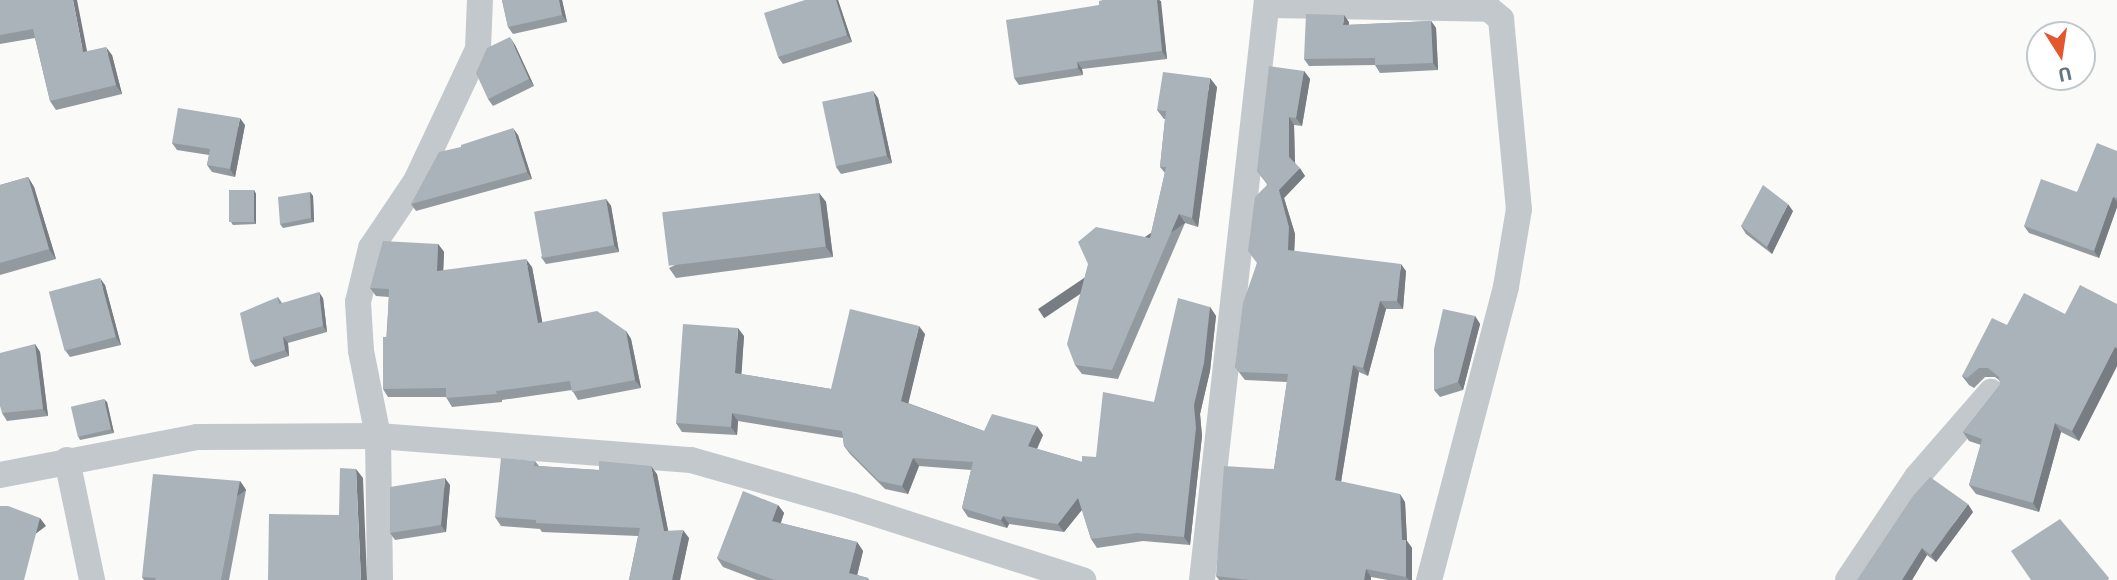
<!DOCTYPE html>
<html>
<head>
<meta charset="utf-8">
<style>
  body { margin:0 }
  #map { position:relative; width:2117px; height:580px; overflow:hidden; background:#fafaf8; font-family:"Exo 2",sans-serif }
  div>[style] { position:absolute }
  .street>* { height:26px; margin:-13px; padding:0 13px; transform-origin:13px; border-radius:13px; background:#c3c8cc }
  .wall>* { inset:0; background:#929a9f }
  .shaded-wall>* { inset:0; background:#777d82; transform-origin:0 0 }
  .building>* { inset:0; background:#aab3b9; transform-origin:0 0 }
  span { translate:-50% -50%; white-space:nowrap; text-align:center; line-height:1.15; -webkit-text-stroke:7px #fff; paint-order:stroke }
  .north { position:absolute; left:2026px; top:21px; width:70px; height:70px; box-sizing:border-box; background:#fff; border:2px solid #c1c8cd; border-radius:50%; rotate:168deg; font-size:19px; font-weight:700; line-height:28px; text-align:center; color:#657683 }
  .north::after { content:''; display:block; margin:auto; width:24px; height:32px; background:#e4572e; clip-path:polygon(50% 0,100% 100%,50% 72%,0 100%) }
</style>
</head>
<body>
<div id="map">
  <div class="street">
    <i style="left:1268px;top:5px;width:221px;rotate:1deg"></i>
    <i style="left:1489px;top:9px;width:16px;rotate:40deg"></i>
    <i style="left:1501px;top:19px;width:191px;rotate:84.6deg"></i>
    <i style="left:1519px;top:209px;width:79px;rotate:99.5deg"></i>
    <i style="left:1506px;top:287px;width:303px;rotate:104.7deg"></i>
    <i style="left:67px;top:460px;width:123px;rotate:78.2deg"></i>
    <i style="left:0;top:475px;width:201px;rotate:-10.9deg"></i>
    <i style="left:197px;top:437px;width:181px;rotate:-0.3deg"></i>
    <i style="left:378px;top:436px;width:314px;rotate:4.4deg"></i>
    <i style="left:691px;top:460px;width:167px;rotate:15.9deg"></i>
    <i style="left:852px;top:506px;width:243px;rotate:17.8deg"></i>
    <i style="left:380px;top:580px;width:144px;rotate:-90.8deg"></i>
    <i style="left:378px;top:436px;width:87px;rotate:-101.3deg"></i>
    <i style="left:361px;top:351px;width:49px;rotate:-93.5deg"></i>
    <i style="left:358px;top:302px;width:56px;rotate:-76.5deg"></i>
    <i style="left:371px;top:248px;width:81px;rotate:-56.1deg"></i>
    <i style="left:416px;top:181px;width:146px;rotate:-64.8deg"></i>
    <i style="left:478px;top:49px;width:49px;rotate:-87.7deg"></i>
    <i style="left:1202px;top:580px;width:584px;rotate:-83.61deg"></i>
    <i style="left:1848px;top:580px;width:124px;rotate:-56.2deg"></i>
    <i style="left:1917px;top:477px;width:113px;rotate:-49deg"></i>
  </div>
  <div class="wall">
    <i style="clip-path:polygon(0 0,87px 51px,112px 55px,122px 94px,56px 110px,50px 101px,35px 38px,0 44px)"></i>
    <i style="clip-path:polygon(502px 0,562px 0,567px 22px,513px 34px,508px 27px)"></i>
    <i style="clip-path:polygon(805px 0,838px 0,852px 42px,783px 64px,778px 57px)"></i>
    <i style="clip-path:polygon(1103px 0,1160px 0,1167px 59px,1082px 69px,1083px 75px,1019px 85px,1014px 78px,1099px 5px)"></i>
    <i style="clip-path:polygon(1431px 21px,1436px 28px,1438px 70px,1380px 73px,1375px 65px,1309px 66px,1304px 59px,1349px 22px,1349px 25px)"></i>
    <i style="clip-path:polygon(515px 45px,534px 86px,493px 106px,488px 99px)"></i>
    <i style="clip-path:polygon(1304px 71px,1310px 79px,1302px 126px,1294px 125px,1295px 163px,1305px 176px,1284px 198px,1295px 234px,1294px 251px,1406px 271px,1403px 309px,1386px 309px,1368px 376px,1359px 372px,1341px 482px,1405px 502px,1407px 541px,1412px 548px,1412px 580px,1388px 580px,1371px 577px,1371px 580px,1219px 580px,1216px 576px,1274px 469px,1287px 382px,1245px 380px,1235px 367px,1257px 263px,1267px 184px,1257px 171px)"></i>
    <i style="clip-path:polygon(1217px 87px,1198px 227px,1185px 223px,1118px 379px,1082px 374px,1075px 365px,1150px 238px,1165px 173px,1160px 167px,1165px 119px,1164px 119px,1157px 110px)"></i>
    <i style="clip-path:polygon(878px 98px,892px 163px,841px 174px,836px 167px)"></i>
    <i style="clip-path:polygon(245px 125px,235px 177px,212px 172px,207px 165px,209px 155px,177px 150px,172px 143px)"></i>
    <i style="clip-path:polygon(518px 135px,532px 179px,416px 211px,411px 204px)"></i>
    <i style="clip-path:polygon(2117px 151px,2117px 207px,2099px 258px,2029px 233px,2024px 226px,2077px 192px)"></i>
    <i style="clip-path:polygon(28px 177px,34px 187px,56px 259px,0 275px,0 185px)"></i>
    <i style="clip-path:polygon(254px 190px,256px 194px,256px 224px,233px 225px,231px 222px)"></i>
    <i style="clip-path:polygon(310px 192px,313px 196px,314px 222px,283px 228px,280px 224px)"></i>
    <i style="clip-path:polygon(819px 193px,826px 202px,833px 257px,676px 278px,669px 268px)"></i>
    <i style="clip-path:polygon(606px 199px,611px 206px,619px 252px,546px 264px,541px 257px)"></i>
    <i style="clip-path:polygon(1793px 211px,1772px 254px,1746px 234px,1741px 226px)"></i>
    <i style="clip-path:polygon(438px 244px,444px 252px,443px 270px,532px 267px,542px 322px,626px 331px,631px 339px,641px 388px,578px 400px,572px 390px,502px 400px,502px 402px,452px 407px,446px 397px,388px 397px,383px 389px,389px 297px,376px 296px,370px 288px)"></i>
    <i style="clip-path:polygon(105px 285px,121px 345px,70px 357px,65px 350px)"></i>
    <i style="clip-path:polygon(278px 297px,282px 303px,323px 298px,327px 332px,288px 343px,289px 356px,255px 367px,250px 361px)"></i>
    <i style="clip-path:polygon(2117px 304px,2117px 366px,2079px 441px,2061px 432px,2039px 512px,1976px 494px,1969px 485px,1981px 445px,1969px 441px,1963px 432px,2000px 385px,2000px 381px,1995px 377px,1985px 377px,1974px 388px,1969px 385px,1962px 376px,2007px 325px)"></i>
    <i style="clip-path:polygon(1210px 307px,1216px 316px,1210px 371px,1200px 414px,1202px 436px,1190px 545px,1143px 541px,1097px 548px,1091px 539px,1082px 510px,1064px 532px,1009px 524px,1007px 528px,968px 517px,962px 508px,971px 470px,919px 466px,908px 494px,885px 489px,850px 454px,844px 446px,843px 438px,738px 421px,737px 435px,682px 432px,676px 423px,744px 336px,741px 374px,831px 389px,925px 334px,908px 403px,984px 431px,1043px 435px,1037px 449px,1082px 462px,1096px 457px,1154px 402px)"></i>
    <i style="clip-path:polygon(1475px 316px,1480px 324px,1463px 390px,1440px 397px,1434px 390px)"></i>
    <i style="clip-path:polygon(35px 344px,40px 352px,48px 416px,7px 421px,2px 413px)"></i>
    <i style="clip-path:polygon(107px 402px,114px 433px,80px 440px,78px 436px)"></i>
    <i style="clip-path:polygon(535px 461px,539px 466px,657px 474px,668px 531px,689px 538px,680px 580px,629px 580px,638px 536px,542px 532px,540px 529px,501px 526px,495px 517px)"></i>
    <i style="clip-path:polygon(240px 481px,246px 490px,229px 580px,144px 580px,142px 577px)"></i>
    <i style="clip-path:polygon(450px 485px,446px 532px,395px 540px,390px 533px)"></i>
    <i style="clip-path:polygon(778px 505px,784px 513px,781px 523px,857px 542px,863px 551px,857px 575px,868px 578px,869px 580px,757px 580px,723px 567px,717px 558px)"></i>
    <i style="clip-path:polygon(1973px 512px,1936px 562px,1927px 555px,1912px 580px,1857px 580px)"></i>
  </div>
  <div class="shaded-wall">
    <i style="clip-path:polygon(73px 0,77px 0,89px 61px,83px 52px)"></i>
    <i style="clip-path:polygon(559px 0,562px 0,567px 22px,562px 15px)"></i>
    <i style="clip-path:polygon(836px 0,838px 0,852px 42px,847px 35px)"></i>
    <i style="clip-path:polygon(1157px 0,1161px 1px,1167px 59px,1162px 51px)"></i>
    <i style="clip-path:polygon(1344px 15px,1349px 22px,1348px 32px,1343px 25px)"></i>
    <i style="clip-path:polygon(1431px 21px,1436px 28px,1438px 70px,1433px 63px)"></i>
    <i style="clip-path:polygon(510px 37px,515px 45px,534px 86px,529px 79px)"></i>
    <i style="clip-path:polygon(106px 47px,112px 55px,122px 94px,116px 85px)"></i>
    <i style="clip-path:polygon(1077px 62px,1082px 69px,1083px 75px,1078px 68px)"></i>
    <i style="clip-path:polygon(1304px 71px,1310px 79px,1302px 126px,1296px 118px)"></i>
    <i style="clip-path:polygon(1210px 78px,1217px 87px,1198px 227px,1192px 218px)"></i>
    <i style="clip-path:polygon(873px 91px,878px 98px,892px 163px,887px 156px)"></i>
    <i style="clip-path:polygon(1289px 117px,1294px 125px,1295px 165px,1289px 157px)"></i>
    <i style="clip-path:polygon(240px 118px,245px 125px,235px 177px,230px 169px)"></i>
    <i style="clip-path:polygon(513px 128px,518px 135px,532px 179px,527px 172px)"></i>
    <i style="clip-path:polygon(1300px 168px,1305px 176px,1284px 198px,1295px 234px,1294px 258px,1288px 250px,1279px 190px)"></i>
    <i style="clip-path:polygon(28px 177px,34px 187px,56px 259px,49px 249px)"></i>
    <i style="clip-path:polygon(254px 190px,256px 194px,256px 224px,254px 220px)"></i>
    <i style="clip-path:polygon(310px 192px,313px 196px,314px 222px,311px 218px)"></i>
    <i style="clip-path:polygon(819px 193px,826px 202px,833px 257px,826px 247px)"></i>
    <i style="clip-path:polygon(2113px 197px,2117px 202px,2117px 207px,2099px 258px,2094px 251px)"></i>
    <i style="clip-path:polygon(606px 199px,611px 206px,619px 252px,614px 245px)"></i>
    <i style="clip-path:polygon(1788px 204px,1793px 211px,1772px 254px,1767px 247px)"></i>
    <i style="left:1179px;top:214px;width:11px;height:170px;rotate:56deg"></i>
    <i style="clip-path:polygon(438px 244px,444px 252px,443px 279px,437px 271px)"></i>
    <i style="clip-path:polygon(526px 259px,532px 267px,544px 331px,538px 323px)"></i>
    <i style="clip-path:polygon(1401px 264px,1406px 271px,1403px 309px,1397px 301px)"></i>
    <i style="clip-path:polygon(100px 278px,105px 285px,121px 345px,116px 337px)"></i>
    <i style="clip-path:polygon(319px 292px,323px 298px,327px 332px,323px 326px)"></i>
    <i style="clip-path:polygon(1380px 301px,1386px 309px,1368px 376px,1363px 368px)"></i>
    <i style="clip-path:polygon(1210px 307px,1216px 316px,1210px 371px,1200px 414px,1202px 436px,1190px 545px,1184px 537px,1194px 405px)"></i>
    <i style="clip-path:polygon(1475px 316px,1480px 324px,1463px 390px,1458px 382px)"></i>
    <i style="clip-path:polygon(919px 326px,925px 334px,907px 409px,901px 401px)"></i>
    <i style="clip-path:polygon(738px 328px,744px 336px,741px 382px,735px 373px)"></i>
    <i style="clip-path:polygon(626px 331px,631px 339px,641px 388px,635px 380px)"></i>
    <i style="clip-path:polygon(283px 337px,288px 343px,289px 356px,285px 350px)"></i>
    <i style="clip-path:polygon(35px 344px,40px 352px,48px 416px,43px 409px)"></i>
    <i style="clip-path:polygon(2115px 347px,2117px 349px,2117px 366px,2079px 441px,2072px 431px)"></i>
    <i style="clip-path:polygon(1353px 365px,1359px 372px,1340px 488px,1335px 480px)"></i>
    <i style="clip-path:polygon(104px 399px,107px 402px,114px 433px,111px 429px)"></i>
    <i style="clip-path:polygon(732px 413px,738px 421px,737px 435px,731px 427px)"></i>
    <i style="clip-path:polygon(2055px 423px,2061px 432px,2039px 512px,2033px 503px)"></i>
    <i style="clip-path:polygon(1037px 426px,1043px 435px,1034px 455px,1028px 446px)"></i>
    <i style="clip-path:polygon(913px 458px,919px 466px,908px 494px,902px 486px)"></i>
    <i style="clip-path:polygon(651px 466px,657px 474px,670px 540px,664px 531px)"></i>
    <i style="clip-path:polygon(356px 469px,363px 478px,367px 580px,361px 580px)"></i>
    <i style="clip-path:polygon(445px 478px,450px 485px,446px 532px,441px 525px)"></i>
    <i style="left:240px;top:481px;width:11px;height:101px;rotate:56deg"></i>
    <i style="clip-path:polygon(1400px 494px,1405px 502px,1407px 541px,1412px 548px,1412px 580px,1409px 580px,1406px 577px,1402px 540px)"></i>
    <i style="clip-path:polygon(1078px 498px,1084px 507px,1064px 532px,1058px 524px)"></i>
    <i style="clip-path:polygon(1968px 504px,1973px 512px,1936px 562px,1931px 555px)"></i>
    <i style="clip-path:polygon(778px 505px,784px 513px,778px 530px,772px 521px)"></i>
    <i style="clip-path:polygon(1003px 516px,1009px 524px,1007px 528px,1001px 520px)"></i>
    <i style="left:40px;top:518px;width:10px;height:64px;rotate:53deg"></i>
    <i style="clip-path:polygon(683px 530px,689px 538px,680px 580px,672px 580px)"></i>
    <i style="clip-path:polygon(857px 542px,863px 551px,856px 580px,849px 573px)"></i>
    <i style="clip-path:polygon(1922px 548px,1927px 555px,1912px 580px,1902px 580px)"></i>
    <i style="clip-path:polygon(1366px 569px,1371px 577px,1371px 580px,1364px 580px)"></i>
  </div>
  <div class="building">
    <i style="clip-path:polygon(0 0,73px 0,83px 52px,106px 47px,116px 85px,50px 101px,33px 29px,0 35px)"></i>
    <i style="clip-path:polygon(502px 0,559px 0,562px 15px,508px 27px)"></i>
    <i style="clip-path:polygon(805px 0,836px 0,847px 35px,778px 57px,764px 13px)"></i>
    <i style="clip-path:polygon(1103px 0,1157px 0,1162px 51px,1077px 62px,1078px 68px,1014px 78px,1006px 20px,1099px 5px,1099px 1px)"></i>
    <i style="clip-path:polygon(1306px 14px,1344px 15px,1343px 25px,1431px 21px,1433px 63px,1375px 65px,1375px 58px,1304px 59px)"></i>
    <i style="clip-path:polygon(510px 37px,529px 79px,488px 99px,476px 73px,487px 48px)"></i>
    <i style="clip-path:polygon(1269px 66px,1304px 71px,1296px 118px,1289px 117px,1289px 157px,1300px 168px,1279px 190px,1289px 227px,1288px 250px,1401px 264px,1397px 301px,1380px 301px,1363px 368px,1353px 365px,1335px 480px,1400px 494px,1402px 540px,1406px 540px,1406px 577px,1366px 569px,1364px 580px,1249px 580px,1216px 576px,1224px 466px,1274px 469px,1288px 374px,1239px 372px,1235px 367px,1243px 303px,1257px 263px,1248px 251px,1255px 197px,1268px 184px,1257px 171px)"></i>
    <i style="clip-path:polygon(1163px 72px,1210px 78px,1192px 218px,1179px 214px,1112px 370px,1075px 365px,1067px 344px,1088px 264px,1078px 242px,1096px 227px,1150px 238px,1166px 167px,1160px 167px,1166px 111px,1157px 110px)"></i>
    <i style="left:873px;top:91px;width:66px;height:52px;rotate:78deg"></i>
    <i style="clip-path:polygon(178px 108px,240px 118px,230px 169px,207px 165px,210px 149px,172px 143px)"></i>
    <i style="clip-path:polygon(513px 128px,527px 172px,411px 204px,439px 152px,461px 147px,461px 145px)"></i>
    <i style="clip-path:polygon(2097px 143px,2117px 151px,2117px 198px,2113px 197px,2094px 251px,2024px 226px,2041px 179px,2077px 192px)"></i>
    <i style="clip-path:polygon(28px 177px,49px 249px,0 263px,0 185px)"></i>
    <i style="clip-path:polygon(1763px 185px,1788px 204px,1767px 247px,1741px 226px)"></i>
    <i style="left:229px;top:190px;width:25px;height:32px"></i>
    <i style="clip-path:polygon(310px 192px,311px 218px,280px 224px,278px 197px)"></i>
    <i style="left:819px;top:193px;width:54px;height:158px;rotate:83deg"></i>
    <i style="left:606px;top:199px;width:47px;height:73px;rotate:80deg"></i>
    <i style="clip-path:polygon(383px 241px,438px 244px,437px 271px,526px 259px,538px 323px,597px 311px,626px 331px,635px 380px,572px 392px,570px 381px,496px 391px,497px 394px,446px 398px,446px 388px,383px 389px,383px 337px,387px 337px,389px 289px,370px 288px)"></i>
    <i style="left:100px;top:278px;width:61px;height:53px;rotate:75deg"></i>
    <i style="clip-path:polygon(2080px 285px,2117px 304px,2117px 348px,2115px 347px,2072px 431px,2055px 423px,2033px 503px,1969px 485px,1982px 439px,1963px 432px,2000px 385px,1999px 377px,1988px 368px,1979px 368px,1967px 378px,1962px 376px,1992px 318px,2007px 325px,2024px 293px,2065px 314px)"></i>
    <i style="clip-path:polygon(319px 292px,323px 326px,283px 337px,285px 350px,250px 361px,240px 313px,278px 297px,279px 304px)"></i>
    <i style="clip-path:polygon(1178px 298px,1210px 307px,1204px 363px,1194px 405px,1196px 428px,1184px 537px,1137px 533px,1091px 539px,1078px 498px,1058px 524px,1003px 516px,1001px 520px,962px 508px,973px 462px,913px 458px,902px 486px,879px 481px,844px 446px,842px 431px,732px 413px,731px 427px,676px 423px,683px 324px,738px 328px,735px 373px,831px 389px,850px 309px,919px 326px,901px 401px,984px 431px,992px 414px,1037px 426px,1028px 446px,1082px 462px,1082px 456px,1096px 457px,1103px 392px,1154px 402px)"></i>
    <i style="clip-path:polygon(1443px 309px,1475px 316px,1458px 382px,1434px 390px,1434px 349px)"></i>
    <i style="clip-path:polygon(35px 344px,43px 409px,2px 413px,0 406px,0 353px)"></i>
    <i style="left:104px;top:399px;width:31px;height:34px;rotate:77deg"></i>
    <i style="clip-path:polygon(501px 458px,535px 461px,534px 466px,599px 470px,599px 461px,651px 466px,664px 531px,683px 530px,672px 580px,629px 580px,640px 528px,536px 523px,536px 520px,495px 517px)"></i>
    <i style="clip-path:polygon(340px 468px,356px 469px,361px 580px,268px 580px,269px 514px,339px 515px)"></i>
    <i style="clip-path:polygon(153px 474px,240px 481px,221px 580px,155px 580px,156px 578px,142px 577px)"></i>
    <i style="clip-path:polygon(1930px 477px,1968px 504px,1931px 555px,1922px 548px,1902px 580px,1857px 580px,1913px 496px)"></i>
    <i style="clip-path:polygon(445px 478px,441px 525px,390px 533px,390px 487px)"></i>
    <i style="clip-path:polygon(743px 491px,778px 505px,772px 521px,857px 542px,849px 573px,868px 578px,867px 580px,774px 580px,717px 558px)"></i>
    <i style="clip-path:polygon(0 506px,8px 506px,40px 518px,24px 580px,0 580px)"></i>
    <i style="clip-path:polygon(2060px 519px,2109px 578px,2108px 580px,2031px 580px,2011px 551px)"></i>
  </div>
  <div class="north">U</div>
</div>
</body>
</html>
